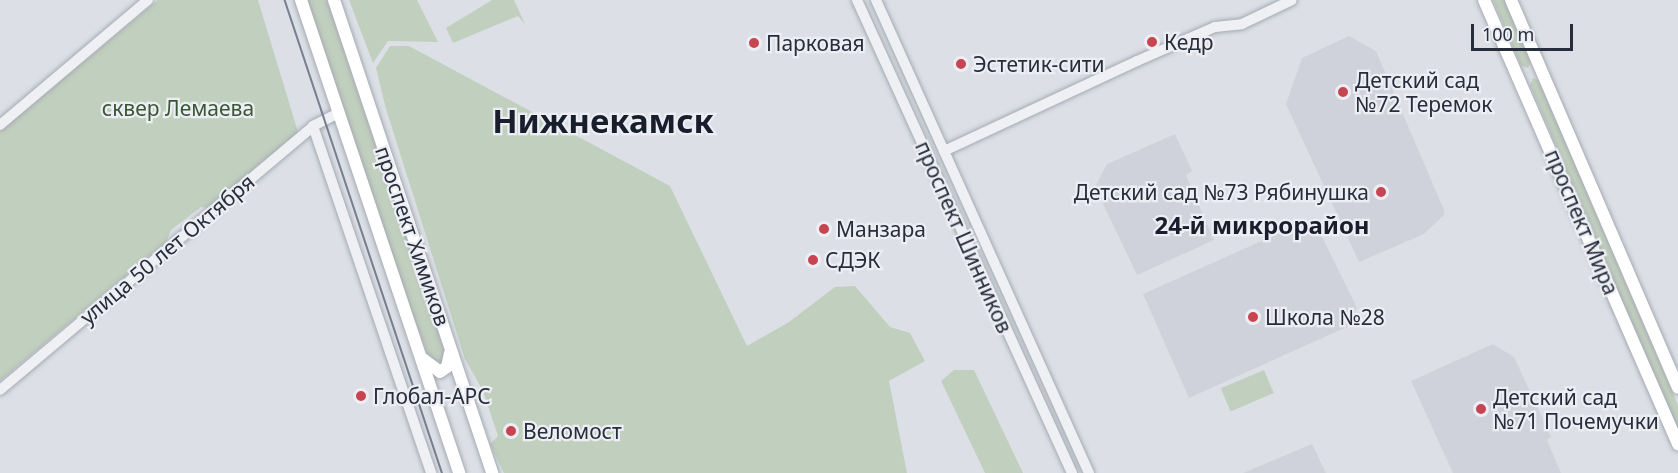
<!DOCTYPE html>
<html>
<head>
<meta charset="utf-8">
<style>
  body { margin:0 }
  #map { position:relative; width:1678px; height:473px; overflow:hidden; background:#dce0e6; font-family:"Noto Sans",sans-serif }
  div>[style] { position:absolute }
  .built>* { inset:0; background:#cfd2db }
  .green>* { inset:0; background:#c1cfbe; transform-origin:0 0 }
  .roads { filter:drop-shadow(0 0 2px #a6aab3) drop-shadow(0 0 2px #a6aab3) }
  .minor>* { height:10px; margin:-5px; padding:0 5px; transform-origin:5px; border-radius:5px; background:#eff0f4 }
  .major>* { height:12px; margin:-6px; padding:0 6px; transform-origin:6px; border-radius:6px; background:#fff }
  .tram>* { height:1.5px; margin:-0.75px; padding:0 0.75px; transform-origin:0.75px; border-radius:0.75px; background:#777e8f }
  .dots>* { width:16px; height:16px; translate:-50% -50%; box-sizing:border-box; border:3px solid #eceef4; border-radius:50% }
  span { translate:-50% -50%; white-space:nowrap; text-align:center; line-height:1.15; -webkit-text-stroke:4.5px #eceef4; paint-order:stroke }
  .poi-label { font-size:21px; color:#272d3b }
  .left { translate:0 -50%; text-align:left }
  .right { translate:-100% -50%; text-align:right }
  .park-label { font-size:21px; color:#395635 }
  .street-label { font-size:21px; color:#272d3b }
  .quarter-label { font-size:24px; color:#191e2c; font-weight:700 }
  .town-label { font-size:33px; color:#191e2c; font-weight:700 }
  .scale { position:absolute; left:1471px; top:24px; width:102px; height:27px; box-sizing:border-box; border:3px solid #272d3b; border-top:0; padding-left:8px; font-size:18px; line-height:21px; white-space:nowrap; color:#272d3b; -webkit-text-stroke:4px #eceef4; paint-order:stroke }
</style>
</head>
<body>
<div id="map">
  <div class="built">
    <i style="clip-path:polygon(1349px 36px,1376px 51px,1444px 210px,1444px 215px,1424px 234px,1359px 262px,1286px 104px,1302px 58px)"></i>
    <i style="clip-path:polygon(1175px 134px,1192px 171px,1186px 175px,1214px 240px,1137px 275px,1095px 187px,1107px 164px)"></i>
    <i style="clip-path:polygon(1313px 218px,1357px 308px,1347px 327px,1189px 398px,1143px 294px)"></i>
    <i style="clip-path:polygon(1493px 344px,1514px 357px,1551px 437px,1547px 440px,1561px 473px,1453px 473px,1411px 381px)"></i>
    <i style="clip-path:polygon(1312px 444px,1326px 473px,1243px 473px)"></i>
  </div>
  <div class="green">
    <i style="clip-path:polygon(158px 0,258px 0,298px 132px,208px 208px,201px 207px,171px 230px,167px 241px,0 381px,0 131px)"></i>
    <i style="clip-path:polygon(307px 0,327px 0,446px 356px,442px 366px,431px 364px,393px 262px)"></i>
    <i style="clip-path:polygon(349px 0,417px 0,438px 42px,388px 41px,373px 63px)"></i>
    <i style="clip-path:polygon(492px 0,514px 0,525px 24px,518px 16px,453px 43px,446px 28px)"></i>
    <i style="clip-path:polygon(1493px 0,1505px 0,1531px 61px,1528px 68px,1521px 66px)"></i>
    <i style="clip-path:polygon(390px 46px,409px 46px,670px 186px,747px 346px,789px 322px,835px 287px,855px 286px,890px 327px,910px 333px,925px 361px,889px 381px,907px 473px,504px 473px,490px 444px,498px 436px,483px 391px,465px 359px,386px 109px,376px 68px)"></i>
    <i style="clip-path:polygon(1533px 78px,1539px 81px,1678px 405px,1678px 431px,1530px 85px)"></i>
    <i style="clip-path:polygon(954px 370px,974px 370px,1023px 473px,985px 473px,941px 381px)"></i>
    <i style="left:1264px;top:370px;width:25px;height:47px;rotate:67deg"></i>
  </div>
  <div class="roads">
    <div class="minor">
      <i style="left:857px;top:0;width:520px;rotate:65.56deg"></i>
      <i style="left:876px;top:0;width:519px;rotate:65.76deg"></i>
      <i style="left:0;top:125px;width:194px;rotate:-40.2deg"></i>
      <i style="left:313px;top:126px;width:367px;rotate:71.2deg"></i>
      <i style="left:944px;top:151px;width:213px;rotate:-25deg"></i>
      <i style="left:1137px;top:61px;width:85px;rotate:-23.6deg"></i>
      <i style="left:1215px;top:27px;width:27px;rotate:-6deg"></i>
      <i style="left:1242px;top:24px;width:55px;rotate:-25.6deg"></i>
      <i style="left:0;top:390px;width:409px;rotate:-40.1deg"></i>
      <i style="left:313px;top:126px;width:28px;rotate:-27deg"></i>
    </div>
    <div class="major">
      <i style="left:301px;top:0;width:499px;rotate:71.5deg"></i>
      <i style="left:334px;top:0;width:499px;rotate:71.5deg"></i>
      <i style="left:1484px;top:0;width:485px;rotate:66.4deg"></i>
      <i style="left:1511px;top:0;width:422px;rotate:66.7deg"></i>
      <i style="left:423px;top:359px;width:21px;rotate:37deg"></i>
      <i style="left:440px;top:372px;width:9px;rotate:-36deg"></i>
      <i style="left:447px;top:367px;width:14px;rotate:-78deg"></i>
    </div>
  </div>
  <div class="tram">
    <i style="left:285px;top:0;width:498px;rotate:71.6deg"></i>
  </div>
  <div class="dots">
    <i style="left:1152px;top:42px;background:#c74551"></i>
    <i style="left:754px;top:43px;background:#c74551"></i>
    <i style="left:961px;top:64px;background:#c74551"></i>
    <i style="left:1343px;top:92px;background:#c74551"></i>
    <i style="left:1381px;top:192px;background:#c74551"></i>
    <i style="left:824px;top:229px;background:#c74551"></i>
    <i style="left:813px;top:260px;background:#c74551"></i>
    <i style="left:1253px;top:317px;background:#c74551"></i>
    <i style="left:361px;top:396px;background:#c74551"></i>
    <i style="left:1481px;top:409px;background:#c74551"></i>
    <i style="left:511px;top:431px;background:#c74551"></i>
  </div>
  <div class="poi-label">
    <span class="left" style="left:1164px;top:42px">Кедр</span>
    <span class="left" style="left:766px;top:43px">Парковая</span>
    <span class="left" style="left:973px;top:64px">Эстетик-сити</span>
    <span class="left" style="left:1355px;top:92px">Детский сад<br>№72 Теремок</span>
    <span class="right" style="left:1369px;top:192px">Детский сад №73 Рябинушка</span>
    <span class="left" style="left:836px;top:229px">Манзара</span>
    <span class="left" style="left:825px;top:260px">СДЭК</span>
    <span class="left" style="left:1265px;top:317px">Школа №28</span>
    <span class="left" style="left:373px;top:396px">Глобал-АРС</span>
    <span class="left" style="left:1493px;top:409px">Детский сад<br>№71 Почемучки</span>
    <span class="left" style="left:523px;top:431px">Веломост</span>
  </div>
  <div class="park-label">
    <span style="left:178px;top:108px">сквер Лемаева</span>
  </div>
  <div class="street-label">
    <span style="left:1582px;top:222px;rotate:67deg">проспект Мира</span>
    <span style="left:413px;top:236px;rotate:71deg">проспект Химиков</span>
    <span style="left:964px;top:237px;rotate:66deg">проспект Шинников</span>
    <span style="left:167px;top:249px;rotate:-40deg">улица 50 лет Октября</span>
  </div>
  <div class="quarter-label">
    <span style="left:1262px;top:225px">24-й микрорайон</span>
  </div>
  <div class="town-label">
    <span style="left:603px;top:121px">Нижнекамск</span>
  </div>
  <div class="scale">100 m</div>
</div>
</body>
</html>
